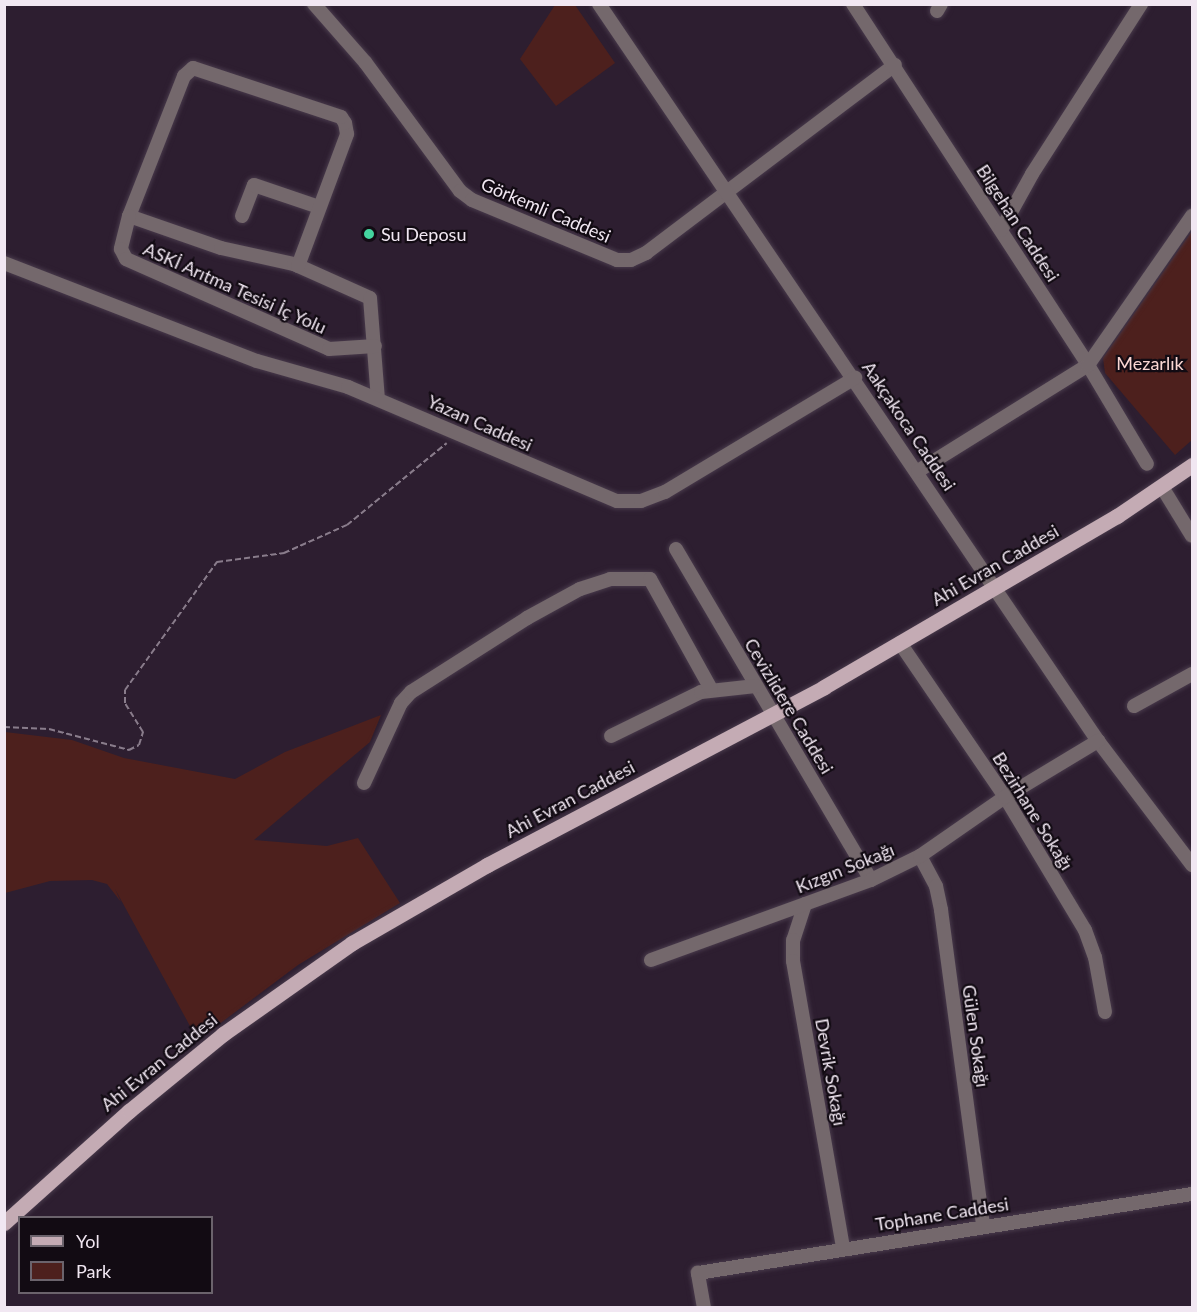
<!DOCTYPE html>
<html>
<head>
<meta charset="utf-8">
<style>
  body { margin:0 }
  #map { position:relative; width:1197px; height:1312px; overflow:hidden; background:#2d1e30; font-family:Lato,sans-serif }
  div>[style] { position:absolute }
  .green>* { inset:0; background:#4d201d }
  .path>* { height:2px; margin-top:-1px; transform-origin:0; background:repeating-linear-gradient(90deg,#897c8b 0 6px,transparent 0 9px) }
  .roads { filter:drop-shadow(0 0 2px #483a4b) drop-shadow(0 0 2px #483a4b) }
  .minor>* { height:14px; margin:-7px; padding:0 7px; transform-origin:7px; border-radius:7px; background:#74686c }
  .major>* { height:15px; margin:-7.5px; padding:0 7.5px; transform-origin:7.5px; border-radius:7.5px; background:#c4abb4 }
  .dots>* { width:16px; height:16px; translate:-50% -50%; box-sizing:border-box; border:3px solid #120b13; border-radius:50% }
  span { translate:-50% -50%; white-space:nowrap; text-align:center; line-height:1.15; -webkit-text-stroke:4.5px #120b13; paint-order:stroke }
  .street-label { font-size:18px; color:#f1e7f2 }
  .poi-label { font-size:18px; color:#f1e7f2 }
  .left { translate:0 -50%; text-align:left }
  .park-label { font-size:18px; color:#fbd7d3 }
  .frame { position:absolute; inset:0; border:6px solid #f1e7f2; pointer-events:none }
  .legend { position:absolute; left:18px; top:1216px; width:195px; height:78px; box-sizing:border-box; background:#120b13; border:2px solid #6b636c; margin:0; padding:8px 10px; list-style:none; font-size:18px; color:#f1e7f2 }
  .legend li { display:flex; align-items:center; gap:12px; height:30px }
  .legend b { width:30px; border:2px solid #6b636c }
</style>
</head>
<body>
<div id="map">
  <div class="green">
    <i style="clip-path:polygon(575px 5px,615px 63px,556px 106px,520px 59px,555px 5px)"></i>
    <i style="clip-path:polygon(1192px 231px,1192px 440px,1175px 455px,1105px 373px,1103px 358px)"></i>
    <i style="clip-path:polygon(381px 715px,370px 742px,254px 840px,327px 846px,358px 838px,400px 903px,298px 965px,206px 1034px,196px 1037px,115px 889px,121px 902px,107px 884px,92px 880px,50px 881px,5px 893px,5px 732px,72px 740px,124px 758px,235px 779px,285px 752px)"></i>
  </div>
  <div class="path">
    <i style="left:4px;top:727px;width:45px;rotate:2.5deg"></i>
    <i style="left:49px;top:729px;width:83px;rotate:14.7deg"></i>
    <i style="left:129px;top:750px;width:11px;rotate:-27deg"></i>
    <i style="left:139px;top:745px;width:14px;rotate:-73deg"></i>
    <i style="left:143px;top:732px;width:34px;rotate:-122deg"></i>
    <i style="left:125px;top:703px;width:13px;rotate:-90deg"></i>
    <i style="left:125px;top:690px;width:158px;rotate:-54.3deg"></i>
    <i style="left:217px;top:562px;width:68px;rotate:-7.7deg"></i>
    <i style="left:284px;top:553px;width:69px;rotate:-24deg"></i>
    <i style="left:347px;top:525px;width:129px;rotate:-39.4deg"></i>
  </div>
  <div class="roads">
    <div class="minor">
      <i style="left:314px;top:4px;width:77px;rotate:48.7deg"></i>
      <i style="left:365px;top:62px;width:160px;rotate:53.6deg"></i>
      <i style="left:460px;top:191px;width:15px;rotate:37deg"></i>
      <i style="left:472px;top:200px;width:157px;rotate:22.5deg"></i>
      <i style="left:617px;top:260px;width:14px"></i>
      <i style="left:631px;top:260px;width:17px;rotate:-25deg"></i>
      <i style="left:646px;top:253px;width:312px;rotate:-37.1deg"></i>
      <i style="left:599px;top:4px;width:890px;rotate:55.9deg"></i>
      <i style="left:1098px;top:741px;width:156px;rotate:52.8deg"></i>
      <i style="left:853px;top:4px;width:431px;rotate:56.9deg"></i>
      <i style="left:1088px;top:365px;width:115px;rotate:59.2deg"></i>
      <i style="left:937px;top:11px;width:8px;rotate:-60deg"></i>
      <i style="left:129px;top:216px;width:97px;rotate:19.2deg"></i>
      <i style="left:221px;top:248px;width:75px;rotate:12.4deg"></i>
      <i style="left:294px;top:264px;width:83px;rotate:24.1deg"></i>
      <i style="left:370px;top:298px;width:101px;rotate:85.5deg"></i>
      <i style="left:242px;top:216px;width:33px;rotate:-69deg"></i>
      <i style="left:254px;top:185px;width:69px;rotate:18.7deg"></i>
      <i style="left:1001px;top:230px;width:64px;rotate:-61deg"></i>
      <i style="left:1032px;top:174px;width:202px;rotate:-57.3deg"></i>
      <i style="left:4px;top:263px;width:271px;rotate:21.2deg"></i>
      <i style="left:257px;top:361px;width:95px;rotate:15.9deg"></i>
      <i style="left:348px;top:387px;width:292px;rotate:23deg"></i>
      <i style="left:617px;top:501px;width:24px"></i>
      <i style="left:641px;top:501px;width:26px;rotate:-21deg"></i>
      <i style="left:665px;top:492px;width:222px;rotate:-31deg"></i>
      <i style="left:298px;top:266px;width:141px;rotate:-69.6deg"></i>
      <i style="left:347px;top:134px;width:11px;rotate:-100deg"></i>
      <i style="left:345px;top:123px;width:7px;rotate:-124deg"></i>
      <i style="left:341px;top:117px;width:156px;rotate:-161.7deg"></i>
      <i style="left:193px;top:68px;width:12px;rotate:138deg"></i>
      <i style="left:184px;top:76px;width:150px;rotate:111.4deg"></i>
      <i style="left:129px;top:216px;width:34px;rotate:104deg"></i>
      <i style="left:121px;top:249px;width:11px;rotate:63deg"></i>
      <i style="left:126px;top:259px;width:222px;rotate:23.9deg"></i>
      <i style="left:329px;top:349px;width:46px;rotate:-3.7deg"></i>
      <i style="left:918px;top:471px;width:200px;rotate:-31.9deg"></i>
      <i style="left:1088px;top:365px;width:182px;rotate:-55.1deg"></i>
      <i style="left:1162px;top:487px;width:57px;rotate:58.5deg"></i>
      <i style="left:676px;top:549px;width:384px;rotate:59.5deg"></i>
      <i style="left:900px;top:643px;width:186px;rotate:55.7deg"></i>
      <i style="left:1005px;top:797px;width:155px;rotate:59deg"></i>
      <i style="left:1085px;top:930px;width:29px;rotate:70deg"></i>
      <i style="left:1095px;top:957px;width:56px;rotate:79.7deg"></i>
      <i style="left:1134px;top:706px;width:66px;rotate:-28.9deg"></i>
      <i style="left:611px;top:736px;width:100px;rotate:-26.1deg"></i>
      <i style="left:701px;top:692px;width:55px;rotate:-6.2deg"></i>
      <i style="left:364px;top:783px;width:88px;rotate:-65.2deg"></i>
      <i style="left:401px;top:703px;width:15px;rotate:-48deg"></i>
      <i style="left:411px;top:692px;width:138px;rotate:-32.5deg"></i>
      <i style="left:527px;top:618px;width:60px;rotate:-28.7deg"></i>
      <i style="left:580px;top:589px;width:32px;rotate:-18deg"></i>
      <i style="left:610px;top:579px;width:40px"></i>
      <i style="left:650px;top:579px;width:126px;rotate:61deg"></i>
      <i style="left:920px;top:856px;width:34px;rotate:62deg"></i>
      <i style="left:936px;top:886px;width:25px;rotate:78deg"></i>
      <i style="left:941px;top:910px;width:319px;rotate:82.4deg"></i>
      <i style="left:805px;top:904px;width:38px;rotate:108deg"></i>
      <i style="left:793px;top:940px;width:21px;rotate:90deg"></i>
      <i style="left:793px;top:961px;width:291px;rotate:80.1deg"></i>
      <i style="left:651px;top:960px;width:234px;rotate:-20deg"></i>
      <i style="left:871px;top:880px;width:55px;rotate:-26.1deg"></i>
      <i style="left:920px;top:856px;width:103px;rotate:-34.8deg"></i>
      <i style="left:1005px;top:797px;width:109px;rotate:-31.1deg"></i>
      <i style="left:704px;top:1308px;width:36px;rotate:-100deg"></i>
      <i style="left:698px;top:1273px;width:500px;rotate:-9.09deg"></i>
    </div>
    <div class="major">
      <i style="left:4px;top:1223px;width:168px;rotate:-41.9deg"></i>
      <i style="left:129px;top:1111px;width:122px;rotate:-39.3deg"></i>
      <i style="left:223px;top:1034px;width:158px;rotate:-35.2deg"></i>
      <i style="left:352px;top:943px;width:156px;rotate:-30deg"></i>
      <i style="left:487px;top:865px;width:381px;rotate:-27.8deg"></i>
      <i style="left:824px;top:687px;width:339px;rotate:-30.3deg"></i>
      <i style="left:1117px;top:516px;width:91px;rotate:-34.2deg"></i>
    </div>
  </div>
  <div class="dots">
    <i style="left:369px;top:234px;background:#44d49f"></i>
  </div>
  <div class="street-label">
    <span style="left:546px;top:210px;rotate:23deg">Görkemli Caddesi</span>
    <span style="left:1018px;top:223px;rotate:57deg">Bilgehan Caddesi</span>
    <span style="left:235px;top:288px;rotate:24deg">ASKİ Arıtma Tesisi İç Yolu</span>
    <span style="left:480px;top:423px;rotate:24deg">Yazan Caddesi</span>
    <span style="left:909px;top:426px;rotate:56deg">Aakçakoca Caddesi</span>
    <span style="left:995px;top:565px;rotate:-30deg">Ahi Evran Caddesi</span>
    <span style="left:789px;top:706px;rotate:59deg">Cevizlidere Caddesi</span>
    <span style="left:570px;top:799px;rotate:-28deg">Ahi Evran Caddesi</span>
    <span style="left:1033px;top:811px;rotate:58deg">Bezirhane Sokağı</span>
    <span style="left:845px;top:868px;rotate:-22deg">Kızgın Sokağı</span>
    <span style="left:976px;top:1036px;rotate:82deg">Gülen Sokağı</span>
    <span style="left:159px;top:1062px;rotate:-39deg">Ahi Evran Caddesi</span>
    <span style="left:831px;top:1072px;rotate:80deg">Devrik Sokağı</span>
    <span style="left:942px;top:1214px;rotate:-9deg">Tophane Caddesi</span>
  </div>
  <div class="poi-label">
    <span class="left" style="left:381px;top:234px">Su Deposu</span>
  </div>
  <div class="park-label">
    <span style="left:1150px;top:363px">Mezarlık</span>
  </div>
  <div class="frame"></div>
  <ul class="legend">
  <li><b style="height:8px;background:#c4abb4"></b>Yol</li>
  <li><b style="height:16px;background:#4d201d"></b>Park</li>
  </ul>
</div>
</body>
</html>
